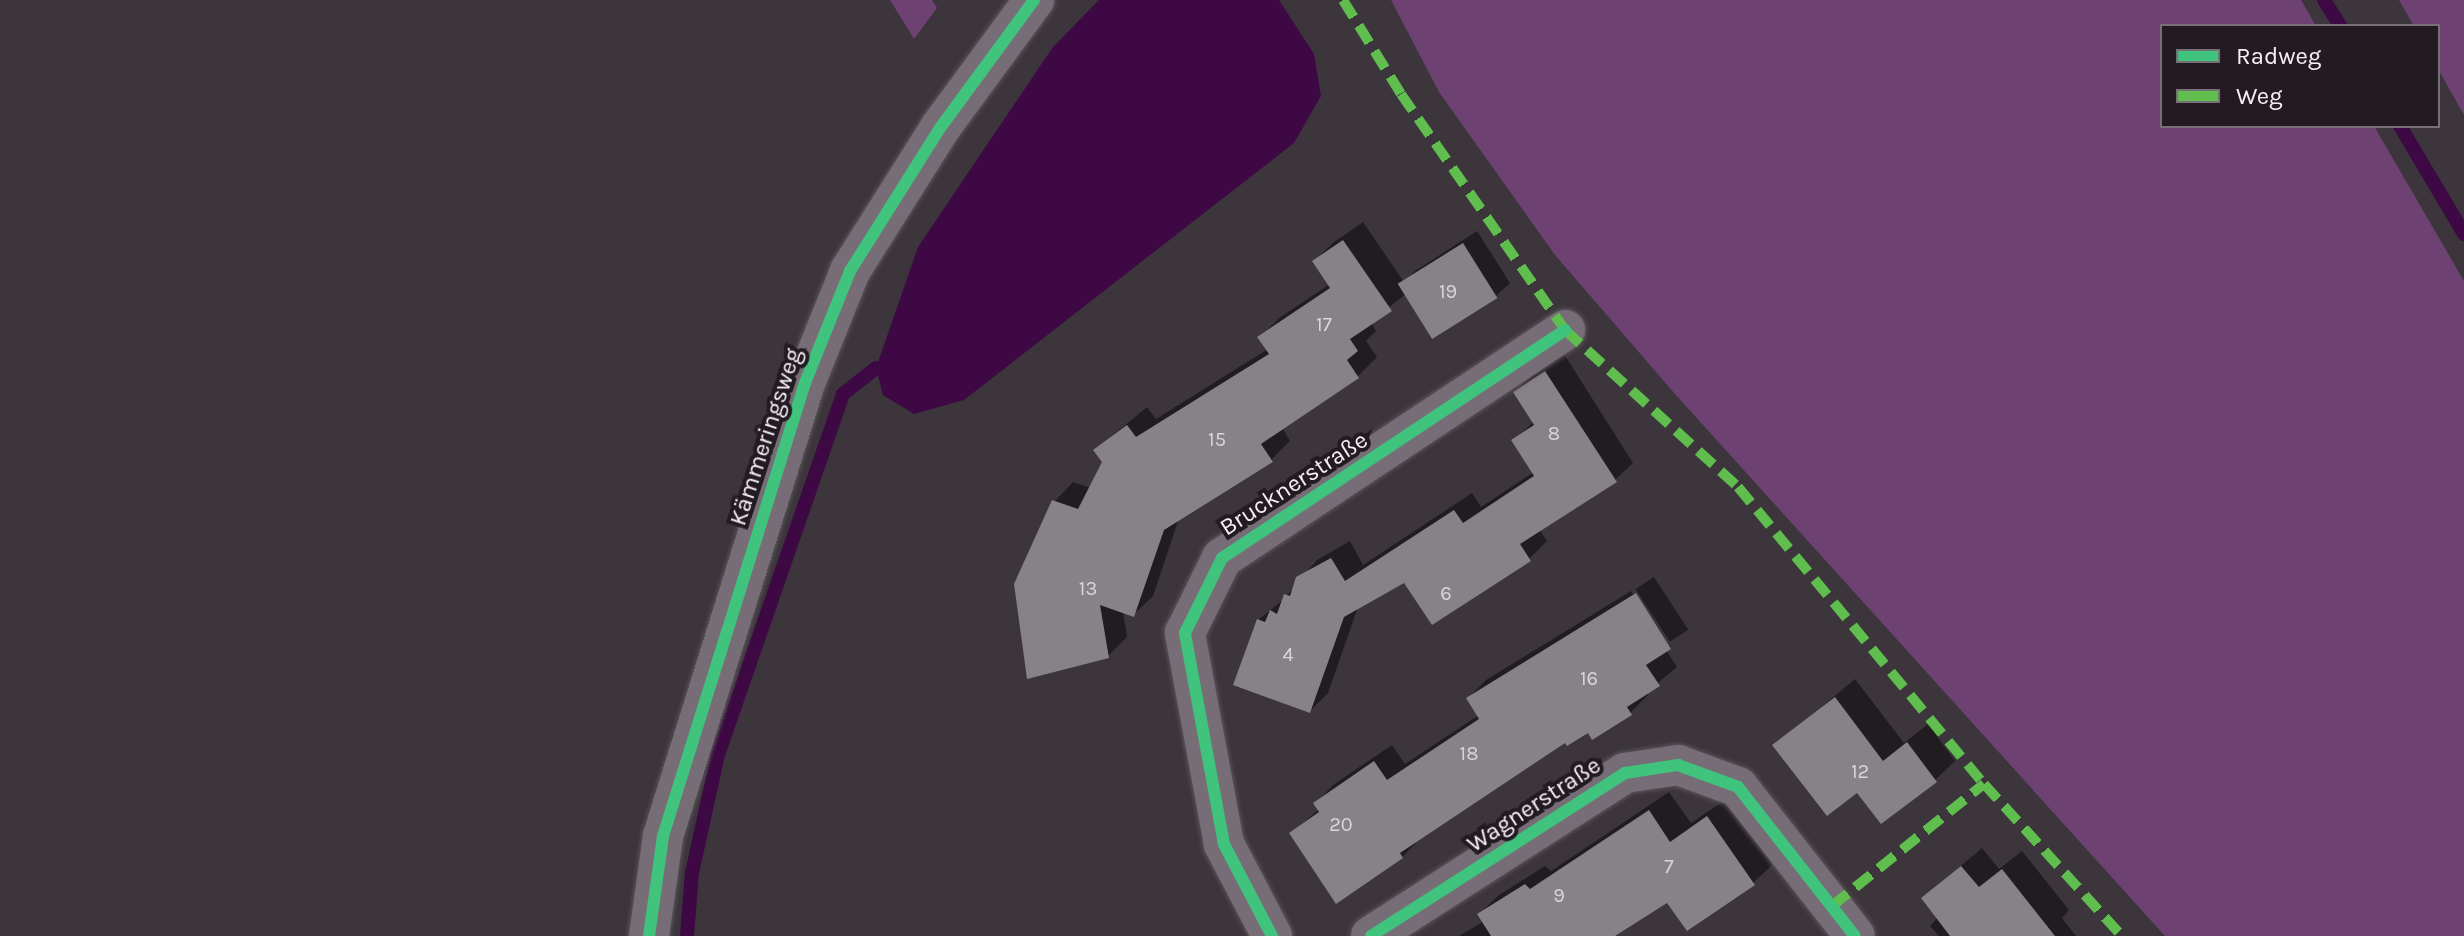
<!DOCTYPE html>
<html>
<head>
<meta charset="utf-8">
<style>
  body { margin:0 }
  #map { position:relative; width:2464px; height:936px; overflow:hidden; background:#3c363c; font-family:Karla,sans-serif }
  div>[style] { position:absolute }
  .green>* { inset:0; background:#6d4172 }
  .water>* { inset:0; background:#3d0843 }
  .shadow>* { inset:0; background:#0007; transform-origin:0 0 }
  .stream>* { height:14px; margin:-7px; padding:0 7px; transform-origin:7px; border-radius:7px; background:#3d0843 }
  .building>* { inset:0; background:#878287; transform-origin:0 0 }
  .roads { filter:drop-shadow(0 0 2px #595459) drop-shadow(0 0 2px #595459) }
  .minor>* { height:40px; margin:-20px; padding:0 20px; transform-origin:20px; border-radius:20px; background:#766d77 }
  .quiet>* { height:10px; margin-top:-5px; transform-origin:0; background:repeating-linear-gradient(90deg,#5fbe4e 0 20px,transparent 0 30px) }
  .cycleway>* { height:12px; margin:-6px; padding:0 6px; transform-origin:6px; border-radius:6px; background:#40c37c }
  span { translate:-50% -50%; white-space:nowrap; text-align:center; line-height:1.15; -webkit-text-stroke:8px #221c22; paint-order:stroke }
  .number-label { font-size:20px; color:#dbd4dc }
  .number-label span { -webkit-text-stroke-width:0 }
  .street-label { font-size:24px; color:#f7eff8 }
  .legend { position:absolute; left:2160px; top:24px; width:280px; height:104px; box-sizing:border-box; background:#221c22; border:2px solid #777078; margin:0; padding:10px 14px; list-style:none; font-size:24px; color:#f7eff8 }
  .legend li { display:flex; align-items:center; gap:16px; height:40px }
  .legend b { width:40px; border:2px solid #777078 }
</style>
</head>
<body>
<div id="map">
  <div class="green">
    <i style="clip-path:polygon(890px 0,932px 0,937px 8px,914px 39px)"></i>
    <i style="clip-path:polygon(1391px 0,2301px 0,2316px 26px,2162px 26px,2162px 126px,2374px 126px,2464px 281px,2464px 936px,2165px 936px,1675px 394px,1555px 255px,1439px 92px)"></i>
    <i style="clip-path:polygon(2399px 0,2464px 0,2464px 115px,2438px 69px,2438px 26px,2414px 26px)"></i>
  </div>
  <div class="water">
    <i style="clip-path:polygon(1099px 0,1279px 0,1314px 54px,1321px 96px,1294px 143px,964px 400px,914px 414px,883px 395px,876px 368px,918px 247px,1053px 47px)"></i>
  </div>
  <div class="shadow">
    <i style="clip-path:polygon(1363px 222px,1404px 282px,1415px 271px,1477px 231px,1510px 283px,1496px 296px,1407px 293px,1371px 322px,1376px 331px,1366px 341px,1377px 357px,1358px 376px,1282px 427px,1290px 441px,1271px 460px,1179px 518px,1153px 596px,1133px 615px,1123px 611px,1127px 637px,1108px 656px,1054px 502px,1073px 482px,1091px 488px,1104px 462px,1095px 450px,1147px 407px,1156px 419px,1268px 349px,1260px 338px,1279px 318px,1330px 284px,1314px 261px,1334px 242px)"></i>
    <i style="clip-path:polygon(1564px 354px,1633px 463px,1615px 480px,1539px 529px,1547px 541px,1529px 559px,1405px 580px,1358px 607px,1328px 693px,1310px 711px,1258px 620px,1284px 599px,1317px 560px,1350px 541px,1363px 565px,1472px 493px,1481px 507px,1534px 472px,1514px 441px,1534px 421px,1515px 393px,1533px 375px)"></i>
    <i style="left:1654px;top:577px;width:63px;height:22px;rotate:57deg"></i>
    <i style="clip-path:polygon(1631px 591px,1667px 646px,1671px 646px,1666px 650px,1677px 667px,1647px 692px,1648px 695px,1630px 713px,1566px 740px,1420px 839px,1402px 857px,1291px 834px,1319px 809px,1316px 803px,1333px 785px,1392px 745px,1405px 764px,1479px 715px,1468px 698px,1486px 680px)"></i>
    <i style="clip-path:polygon(1855px 679px,1904px 743px,1928px 724px,1955px 761px,1935px 780px,1775px 746px)"></i>
    <i style="clip-path:polygon(1669px 792px,1691px 823px,1728px 798px,1773px 864px,1753px 883px,1668px 900px,1612px 936px,1459px 936px,1484px 921px,1479px 914px,1499px 895px,1545px 866px,1551px 871px)"></i>
    <i style="clip-path:polygon(1982px 848px,1999px 869px,2022px 851px,2069px 910px,2062px 918px,2076px 936px,1939px 936px,1930px 926px,1938px 917px,1923px 898px)"></i>
  </div>
  <div class="stream">
    <i style="left:2324px;top:0;width:31px;rotate:58deg"></i>
    <i style="left:2400px;top:126px;width:126px;rotate:59.3deg"></i>
    <i style="left:687px;top:936px;width:63px;rotate:-85.5deg"></i>
    <i style="left:692px;top:873px;width:121px;rotate:-77.6deg"></i>
    <i style="left:718px;top:755px;width:382px;rotate:-70.9deg"></i>
    <i style="left:843px;top:394px;width:42px;rotate:-38.2deg"></i>
  </div>
  <div class="building">
    <i style="clip-path:polygon(1343px 240px,1392px 311px,1350px 339px,1358px 351px,1347px 360px,1359px 378px,1261px 444px,1273px 462px,1164px 530px,1134px 617px,1100px 605px,1109px 658px,1027px 679px,1014px 584px,1052px 500px,1078px 509px,1102px 462px,1093px 450px,1127px 425px,1136px 437px,1269px 354px,1257px 337px,1330px 288px,1312px 261px)"></i>
    <i style="left:1463px;top:243px;width:65px;height:77px;rotate:58deg"></i>
    <i style="clip-path:polygon(1545px 371px,1617px 482px,1520px 544px,1531px 561px,1432px 625px,1404px 583px,1344px 617px,1310px 713px,1233px 685px,1257px 619px,1265px 622px,1270px 610px,1277px 614px,1284px 594px,1290px 596px,1296px 577px,1331px 558px,1345px 581px,1454px 510px,1463px 523px,1534px 476px,1511px 440px,1534px 425px,1513px 392px)"></i>
    <i style="clip-path:polygon(1636px 593px,1671px 649px,1646px 665px,1660px 686px,1627px 707px,1632px 715px,1592px 740px,1588px 733px,1567px 746px,1565px 743px,1400px 853px,1403px 858px,1336px 904px,1289px 833px,1319px 812px,1313px 803px,1374px 761px,1387px 780px,1479px 719px,1466px 698px)"></i>
    <i style="clip-path:polygon(1835px 697px,1883px 761px,1907px 742px,1937px 782px,1881px 824px,1857px 793px,1827px 816px,1772px 745px)"></i>
    <i style="clip-path:polygon(1649px 810px,1670px 842px,1707px 816px,1755px 885px,1687px 931px,1667px 903px,1615px 936px,1491px 936px,1477px 914px,1525px 884px,1530px 889px)"></i>
    <i style="clip-path:polygon(1961px 866px,1979px 887px,2002px 869px,2055px 936px,1950px 936px,1921px 898px)"></i>
  </div>
  <div class="roads">
    <div class="minor">
      <i style="left:649px;top:936px;width:101px;rotate:-82deg"></i>
      <i style="left:663px;top:836px;width:475px;rotate:-72.6deg"></i>
      <i style="left:805px;top:383px;width:121px;rotate:-68.1deg"></i>
      <i style="left:850px;top:271px;width:169px;rotate:-57.8deg"></i>
      <i style="left:940px;top:128px;width:159px;rotate:-53.7deg"></i>
      <i style="left:1272px;top:936px;width:104px;rotate:-117.6deg"></i>
      <i style="left:1224px;top:844px;width:215px;rotate:-100.5deg"></i>
      <i style="left:1185px;top:633px;width:84px;rotate:-63.7deg"></i>
      <i style="left:1222px;top:558px;width:412px;rotate:-33.6deg"></i>
      <i style="left:1371px;top:936px;width:302px;rotate:-32.7deg"></i>
      <i style="left:1625px;top:773px;width:54px;rotate:-8.6deg"></i>
      <i style="left:1678px;top:765px;width:64px;rotate:20.1deg"></i>
      <i style="left:1738px;top:787px;width:189px;rotate:51.9deg"></i>
    </div>
  </div>
  <div class="quiet">
    <i style="left:1343px;top:0;width:110px;rotate:58.3deg"></i>
    <i style="left:1401px;top:94px;width:287px;rotate:55.2deg"></i>
    <i style="left:1565px;top:330px;width:234px;rotate:42.2deg"></i>
    <i style="left:1738px;top:487px;width:386px;rotate:50.4deg"></i>
    <i style="left:1984px;top:784px;width:205px;rotate:47.8deg"></i>
    <i style="left:1832px;top:906px;width:195px;rotate:-38.8deg"></i>
  </div>
  <div class="cycleway">
    <i style="left:649px;top:936px;width:101px;rotate:-82deg"></i>
    <i style="left:663px;top:836px;width:475px;rotate:-72.6deg"></i>
    <i style="left:805px;top:383px;width:121px;rotate:-68.1deg"></i>
    <i style="left:850px;top:271px;width:169px;rotate:-57.8deg"></i>
    <i style="left:940px;top:128px;width:159px;rotate:-53.7deg"></i>
    <i style="left:1272px;top:936px;width:104px;rotate:-117.6deg"></i>
    <i style="left:1224px;top:844px;width:215px;rotate:-100.5deg"></i>
    <i style="left:1185px;top:633px;width:84px;rotate:-63.7deg"></i>
    <i style="left:1222px;top:558px;width:412px;rotate:-33.6deg"></i>
    <i style="left:1371px;top:936px;width:302px;rotate:-32.7deg"></i>
    <i style="left:1625px;top:773px;width:54px;rotate:-8.6deg"></i>
    <i style="left:1678px;top:765px;width:64px;rotate:20.1deg"></i>
    <i style="left:1738px;top:787px;width:189px;rotate:51.9deg"></i>
  </div>
  <div class="number-label">
    <span style="left:1448px;top:291px">19</span>
    <span style="left:1324px;top:324px">17</span>
    <span style="left:1554px;top:433px">8</span>
    <span style="left:1217px;top:439px">15</span>
    <span style="left:1088px;top:588px">13</span>
    <span style="left:1446px;top:593px">6</span>
    <span style="left:1288px;top:654px">4</span>
    <span style="left:1589px;top:678px">16</span>
    <span style="left:1469px;top:753px">18</span>
    <span style="left:1860px;top:771px">12</span>
    <span style="left:1341px;top:824px">20</span>
    <span style="left:1669px;top:866px">7</span>
    <span style="left:1559px;top:895px">9</span>
  </div>
  <div class="street-label">
    <span style="left:766px;top:437px;rotate:-72deg">Kämmeringsweg</span>
    <span style="left:1294px;top:484px;rotate:-33deg">Brucknerstraße</span>
    <span style="left:1534px;top:805px;rotate:-33deg">Wagnerstraße</span>
  </div>
  <ul class="legend">
  <li><b style="height:10px;background:#40c37c"></b>Radweg</li>
  <li><b style="height:10px;background:#5fbe4e"></b>Weg</li>
  </ul>
</div>
</body>
</html>
